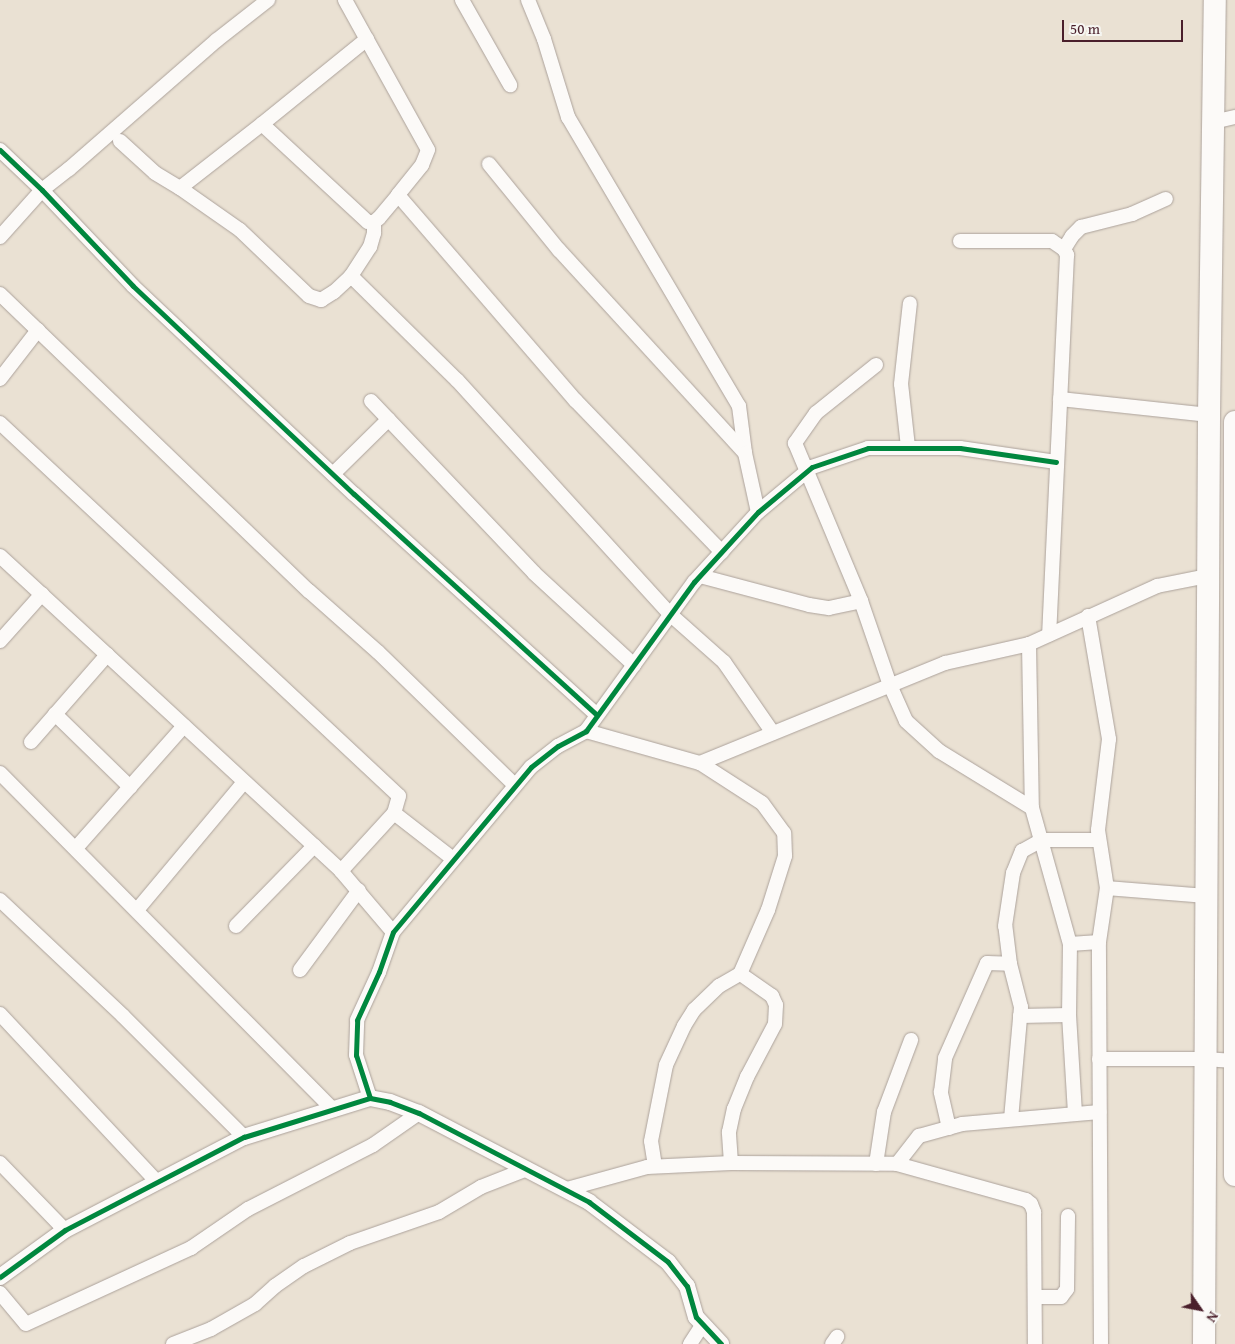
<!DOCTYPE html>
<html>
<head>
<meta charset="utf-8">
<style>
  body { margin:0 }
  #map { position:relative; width:1235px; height:1344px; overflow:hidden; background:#eae1d3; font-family:"Gentium Book Plus",serif }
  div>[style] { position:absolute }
  .roads { filter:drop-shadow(0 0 1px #aca29b) drop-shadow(0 0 1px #aca29b) }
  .minor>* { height:14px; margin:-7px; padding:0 7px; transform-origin:7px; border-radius:7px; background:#fcfaf8 }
  .tertiary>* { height:16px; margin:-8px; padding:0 8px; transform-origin:8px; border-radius:8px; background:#fcfaf8 }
  .trunk>* { height:22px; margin:-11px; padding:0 11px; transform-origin:11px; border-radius:11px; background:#fcfaf8 }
  .cycleway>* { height:5px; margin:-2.5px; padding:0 2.5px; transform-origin:2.5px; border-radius:2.5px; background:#00873e }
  span { translate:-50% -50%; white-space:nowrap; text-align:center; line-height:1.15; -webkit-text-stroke:4px #f6f6f2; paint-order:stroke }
  .north { position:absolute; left:1175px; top:1284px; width:50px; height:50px; -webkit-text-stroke:4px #f6f6f2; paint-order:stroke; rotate:123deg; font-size:14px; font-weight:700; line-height:20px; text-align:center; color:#4a1f2b }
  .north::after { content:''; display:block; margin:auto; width:18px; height:22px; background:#4a1f2b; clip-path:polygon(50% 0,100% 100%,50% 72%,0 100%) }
  .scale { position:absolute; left:1062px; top:20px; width:121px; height:22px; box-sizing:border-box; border:2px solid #4a1f2b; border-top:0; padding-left:6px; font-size:15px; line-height:18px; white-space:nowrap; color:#4a1f2b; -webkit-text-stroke:4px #f6f6f2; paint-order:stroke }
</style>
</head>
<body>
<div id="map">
  <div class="roads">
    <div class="minor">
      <i style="left:345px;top:0;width:171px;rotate:61deg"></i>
      <i style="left:428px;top:150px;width:16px;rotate:112deg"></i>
      <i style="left:422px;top:165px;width:38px;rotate:129deg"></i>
      <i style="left:398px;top:195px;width:272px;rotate:49.2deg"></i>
      <i style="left:576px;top:401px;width:210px;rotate:46deg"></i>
      <i style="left:462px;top:0;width:98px;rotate:60.5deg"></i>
      <i style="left:528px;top:0;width:42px;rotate:67.7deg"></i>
      <i style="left:544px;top:39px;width:82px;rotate:72.9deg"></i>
      <i style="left:568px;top:117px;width:336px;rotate:59.4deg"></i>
      <i style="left:739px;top:406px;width:47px;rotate:82.7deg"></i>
      <i style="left:367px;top:39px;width:135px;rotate:141deg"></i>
      <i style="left:262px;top:124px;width:144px;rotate:42.8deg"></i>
      <i style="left:368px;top:222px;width:6px"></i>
      <i style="left:374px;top:222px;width:6px;rotate:-39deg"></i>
      <i style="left:379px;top:218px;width:30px;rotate:-50deg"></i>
      <i style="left:1213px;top:122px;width:23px;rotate:-13deg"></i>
      <i style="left:262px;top:124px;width:104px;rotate:142deg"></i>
      <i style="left:180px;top:188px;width:73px;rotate:35deg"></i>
      <i style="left:240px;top:230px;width:95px;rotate:43.7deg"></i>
      <i style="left:309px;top:296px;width:13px;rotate:18deg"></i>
      <i style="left:321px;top:300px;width:15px;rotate:-32deg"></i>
      <i style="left:334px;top:292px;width:23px;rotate:-43deg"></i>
      <i style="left:351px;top:276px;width:35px;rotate:-57deg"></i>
      <i style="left:370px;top:247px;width:15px;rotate:-74deg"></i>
      <i style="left:374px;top:233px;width:11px;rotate:-90deg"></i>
      <i style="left:120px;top:141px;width:47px;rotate:42.4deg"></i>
      <i style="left:155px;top:173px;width:29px;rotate:31deg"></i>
      <i style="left:0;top:150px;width:58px;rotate:43.6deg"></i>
      <i style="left:42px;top:190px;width:132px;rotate:46.5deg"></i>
      <i style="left:133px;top:286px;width:303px;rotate:43.3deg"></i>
      <i style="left:354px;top:494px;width:328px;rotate:42.3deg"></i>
      <i style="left:489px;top:164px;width:111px;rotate:50.9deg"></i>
      <i style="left:559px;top:250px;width:275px;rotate:47.5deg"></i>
      <i style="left:745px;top:453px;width:60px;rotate:77.6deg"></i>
      <i style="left:0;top:237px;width:63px;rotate:-48.2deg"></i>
      <i style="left:42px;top:190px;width:34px;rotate:-38deg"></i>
      <i style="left:69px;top:169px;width:196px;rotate:-41.1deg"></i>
      <i style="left:217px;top:40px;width:65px;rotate:-38.1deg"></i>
      <i style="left:960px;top:241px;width:92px"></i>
      <i style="left:1052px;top:241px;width:14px;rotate:34deg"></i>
      <i style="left:1064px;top:249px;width:7px;rotate:63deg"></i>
      <i style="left:1067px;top:255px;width:380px;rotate:92.7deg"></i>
      <i style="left:1064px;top:249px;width:15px;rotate:-58deg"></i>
      <i style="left:1072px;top:236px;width:13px;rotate:-45deg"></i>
      <i style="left:1081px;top:227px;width:53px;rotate:-14.3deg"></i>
      <i style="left:1132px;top:214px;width:37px;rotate:-24deg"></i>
      <i style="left:351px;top:276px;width:148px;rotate:44.5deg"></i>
      <i style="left:457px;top:380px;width:318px;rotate:47.7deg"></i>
      <i style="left:671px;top:615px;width:71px;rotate:41.6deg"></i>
      <i style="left:724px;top:662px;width:86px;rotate:55.4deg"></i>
      <i style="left:0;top:294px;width:429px;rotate:43.9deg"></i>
      <i style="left:309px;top:591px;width:92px;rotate:41.5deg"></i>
      <i style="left:378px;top:652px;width:191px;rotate:44.2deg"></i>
      <i style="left:876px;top:365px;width:77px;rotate:141.3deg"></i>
      <i style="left:816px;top:413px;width:37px;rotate:125deg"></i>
      <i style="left:795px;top:443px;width:171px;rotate:67.3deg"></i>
      <i style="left:861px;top:601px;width:89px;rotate:71deg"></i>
      <i style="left:890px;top:685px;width:39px;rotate:66deg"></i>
      <i style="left:906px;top:721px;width:45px;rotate:42.3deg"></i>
      <i style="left:939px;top:751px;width:109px;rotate:31.5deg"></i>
      <i style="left:0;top:379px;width:62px;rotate:-52.2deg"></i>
      <i style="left:1060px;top:399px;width:150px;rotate:6.1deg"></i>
      <i style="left:371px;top:401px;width:237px;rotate:46.5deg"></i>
      <i style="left:534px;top:573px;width:136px;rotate:42.6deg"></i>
      <i style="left:0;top:423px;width:546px;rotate:43.07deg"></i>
      <i style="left:399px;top:796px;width:18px;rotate:106deg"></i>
      <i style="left:394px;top:813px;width:75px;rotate:37.9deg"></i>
      <i style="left:908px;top:447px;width:63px;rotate:-96.3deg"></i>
      <i style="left:901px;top:384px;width:81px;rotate:-83.7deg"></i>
      <i style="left:333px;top:474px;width:78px;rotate:-44.5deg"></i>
      <i style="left:0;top:556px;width:464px;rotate:42.7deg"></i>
      <i style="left:341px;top:871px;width:80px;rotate:49.6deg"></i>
      <i style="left:700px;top:576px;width:113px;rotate:14.9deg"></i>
      <i style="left:809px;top:605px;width:20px;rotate:9deg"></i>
      <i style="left:829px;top:608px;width:33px;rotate:-12deg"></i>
      <i style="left:1088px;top:616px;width:125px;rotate:80.3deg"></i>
      <i style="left:1109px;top:739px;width:92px;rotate:96.9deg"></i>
      <i style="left:1098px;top:830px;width:59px;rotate:81.2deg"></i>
      <i style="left:0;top:641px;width:63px;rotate:-48.2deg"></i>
      <i style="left:1029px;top:644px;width:164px;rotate:89deg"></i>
      <i style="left:1032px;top:808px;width:141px;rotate:74.4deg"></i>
      <i style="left:1070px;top:944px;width:29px;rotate:-4deg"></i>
      <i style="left:55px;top:714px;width:105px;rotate:44.2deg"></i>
      <i style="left:586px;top:731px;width:118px;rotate:15.7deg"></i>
      <i style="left:700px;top:763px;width:265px;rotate:-22.2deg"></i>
      <i style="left:945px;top:663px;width:86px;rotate:-12.7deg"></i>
      <i style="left:1029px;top:644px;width:141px;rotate:-24.4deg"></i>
      <i style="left:1157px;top:586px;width:52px;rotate:-11.1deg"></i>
      <i style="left:31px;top:742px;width:116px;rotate:-48.9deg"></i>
      <i style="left:0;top:773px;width:474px;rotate:45.3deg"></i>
      <i style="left:76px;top:848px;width:163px;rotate:-48.5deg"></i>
      <i style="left:341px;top:871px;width:79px;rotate:-47.6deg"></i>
      <i style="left:0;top:900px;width:169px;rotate:43.3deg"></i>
      <i style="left:123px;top:1016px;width:171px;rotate:45deg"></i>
      <i style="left:137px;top:910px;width:167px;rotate:-50.1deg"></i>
      <i style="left:236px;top:926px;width:112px;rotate:-45.7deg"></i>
      <i style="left:1070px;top:944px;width:71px;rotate:90.8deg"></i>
      <i style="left:1069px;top:1015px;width:99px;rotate:86.5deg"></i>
      <i style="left:1010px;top:964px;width:44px;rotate:75.7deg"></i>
      <i style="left:1021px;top:1007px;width:112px;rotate:95.1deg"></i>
      <i style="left:300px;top:970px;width:99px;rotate:-53.6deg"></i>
      <i style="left:0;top:1014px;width:230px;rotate:46.9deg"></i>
      <i style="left:1020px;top:1016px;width:49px;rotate:-1.2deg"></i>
      <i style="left:1099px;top:1059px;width:106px"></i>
      <i style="left:1205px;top:1059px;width:29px;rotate:4deg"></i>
      <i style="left:370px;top:1098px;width:45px;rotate:-108deg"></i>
      <i style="left:356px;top:1055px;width:35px;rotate:-88deg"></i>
      <i style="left:357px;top:1020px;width:53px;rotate:-65.4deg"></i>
      <i style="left:379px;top:972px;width:42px;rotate:-70.7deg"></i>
      <i style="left:393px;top:932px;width:215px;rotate:-50.1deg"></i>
      <i style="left:531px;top:767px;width:34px;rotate:-38deg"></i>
      <i style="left:558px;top:746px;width:32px;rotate:-28deg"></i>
      <i style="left:586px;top:731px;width:184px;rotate:-54.1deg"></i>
      <i style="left:694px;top:582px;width:95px;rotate:-47.6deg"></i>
      <i style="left:758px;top:512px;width:70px;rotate:-39.8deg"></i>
      <i style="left:812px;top:467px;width:59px;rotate:-18.7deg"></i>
      <i style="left:868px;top:448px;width:92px"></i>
      <i style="left:960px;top:448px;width:97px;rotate:8.3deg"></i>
      <i style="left:949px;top:1128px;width:37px;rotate:-103deg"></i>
      <i style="left:941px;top:1092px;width:34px;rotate:-83deg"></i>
      <i style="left:945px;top:1058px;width:104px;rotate:-66.1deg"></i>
      <i style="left:987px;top:963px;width:23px;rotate:2deg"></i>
      <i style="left:1010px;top:964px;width:38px;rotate:-97deg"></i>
      <i style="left:1005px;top:926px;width:54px;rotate:-81.4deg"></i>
      <i style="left:1013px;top:873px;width:24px;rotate:-68deg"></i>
      <i style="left:1022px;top:851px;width:23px;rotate:-29deg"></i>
      <i style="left:1042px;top:840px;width:56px"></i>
      <i style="left:0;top:1163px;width:93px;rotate:45.9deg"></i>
      <i style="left:731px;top:1163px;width:31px;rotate:-94deg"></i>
      <i style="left:729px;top:1132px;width:24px;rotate:-78deg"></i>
      <i style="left:734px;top:1109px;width:35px;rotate:-68deg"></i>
      <i style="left:747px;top:1077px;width:60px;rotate:-62.2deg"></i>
      <i style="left:775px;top:1024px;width:19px;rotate:-87deg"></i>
      <i style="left:776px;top:1005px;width:10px;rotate:-114deg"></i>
      <i style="left:772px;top:996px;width:39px;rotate:-145deg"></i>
      <i style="left:876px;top:1164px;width:53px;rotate:-81.3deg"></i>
      <i style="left:884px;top:1112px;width:77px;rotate:-69.4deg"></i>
      <i style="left:897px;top:1164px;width:134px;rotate:15.6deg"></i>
      <i style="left:1026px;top:1200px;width:6px;rotate:39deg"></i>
      <i style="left:1031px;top:1204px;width:9px;rotate:69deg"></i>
      <i style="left:1034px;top:1212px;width:132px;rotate:89.6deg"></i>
      <i style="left:655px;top:1166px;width:25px;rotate:-99deg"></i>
      <i style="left:651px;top:1141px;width:77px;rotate:-78.8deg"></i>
      <i style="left:666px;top:1065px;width:43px;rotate:-65.2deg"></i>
      <i style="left:684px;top:1026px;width:19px;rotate:-58deg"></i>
      <i style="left:694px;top:1010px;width:35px;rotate:-44deg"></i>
      <i style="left:719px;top:986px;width:24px;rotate:-30deg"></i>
      <i style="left:740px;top:974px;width:70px;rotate:-66.4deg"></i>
      <i style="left:768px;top:910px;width:57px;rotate:-72.5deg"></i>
      <i style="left:785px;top:856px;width:23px;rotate:-92deg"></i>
      <i style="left:784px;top:833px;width:37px;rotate:-126deg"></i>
      <i style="left:762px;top:803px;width:74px;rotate:-147.2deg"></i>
      <i style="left:567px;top:1189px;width:83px;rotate:-15.4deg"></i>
      <i style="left:647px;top:1167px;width:84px;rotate:-2.7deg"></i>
      <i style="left:731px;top:1163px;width:166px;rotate:0.3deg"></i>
      <i style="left:897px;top:1164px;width:36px;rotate:-52deg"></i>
      <i style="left:919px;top:1136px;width:45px;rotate:-15.6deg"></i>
      <i style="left:962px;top:1124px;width:138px;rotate:-5deg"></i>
      <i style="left:0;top:1293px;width:40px;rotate:50deg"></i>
      <i style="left:26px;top:1324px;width:182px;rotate:-24.7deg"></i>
      <i style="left:191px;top:1248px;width:69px;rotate:-34.4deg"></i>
      <i style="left:248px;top:1209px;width:140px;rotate:-27.1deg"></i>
      <i style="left:373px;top:1145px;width:56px;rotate:-34.8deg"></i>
      <i style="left:1035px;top:1297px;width:26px"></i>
      <i style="left:1061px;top:1297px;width:10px;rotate:-53deg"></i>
      <i style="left:1067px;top:1289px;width:73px;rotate:-89.2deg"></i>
      <i style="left:173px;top:1344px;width:41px;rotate:-21.5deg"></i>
      <i style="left:211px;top:1329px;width:51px;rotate:-29.6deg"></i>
      <i style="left:255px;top:1304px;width:27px;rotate:-42deg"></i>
      <i style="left:275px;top:1286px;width:35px;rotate:-35deg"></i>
      <i style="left:304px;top:1266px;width:51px;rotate:-26.6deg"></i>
      <i style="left:350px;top:1243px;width:94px;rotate:-19.2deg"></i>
      <i style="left:439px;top:1212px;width:49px;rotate:-30.8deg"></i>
      <i style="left:481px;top:1187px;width:49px;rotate:-21.4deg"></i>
      <i style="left:690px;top:1344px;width:24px;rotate:-57deg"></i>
      <i style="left:832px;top:1344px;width:9px;rotate:-54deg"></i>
      <i style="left:1101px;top:1344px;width:402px;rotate:-90.3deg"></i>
      <i style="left:1099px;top:942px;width:55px;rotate:-81.6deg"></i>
      <i style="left:1107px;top:888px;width:99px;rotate:4.6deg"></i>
    </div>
    <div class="tertiary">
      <i style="left:0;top:1277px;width:80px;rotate:-35.9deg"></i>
      <i style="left:65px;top:1230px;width:202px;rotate:-27.5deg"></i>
      <i style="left:244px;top:1137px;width:132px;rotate:-17.2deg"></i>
      <i style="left:370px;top:1098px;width:20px;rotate:11deg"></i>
      <i style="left:390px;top:1102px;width:31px;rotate:21deg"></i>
      <i style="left:419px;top:1113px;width:192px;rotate:27.6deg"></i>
      <i style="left:589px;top:1202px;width:99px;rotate:37.2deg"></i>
      <i style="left:668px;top:1262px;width:31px;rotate:52deg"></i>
      <i style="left:687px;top:1286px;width:32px;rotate:74deg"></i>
      <i style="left:696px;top:1317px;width:37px;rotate:47deg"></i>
    </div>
    <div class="trunk">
      <i style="left:1235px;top:422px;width:753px;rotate:90deg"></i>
      <i style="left:1204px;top:1344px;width:929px;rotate:-89.69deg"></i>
      <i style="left:1209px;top:415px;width:415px;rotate:-89.2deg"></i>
    </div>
  </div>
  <div class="cycleway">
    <i style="left:0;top:150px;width:58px;rotate:43.6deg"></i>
    <i style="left:42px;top:190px;width:132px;rotate:46.5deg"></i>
    <i style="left:133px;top:286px;width:303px;rotate:43.3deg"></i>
    <i style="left:354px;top:494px;width:328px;rotate:42.3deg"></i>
    <i style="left:370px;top:1098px;width:45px;rotate:-108deg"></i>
    <i style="left:356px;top:1055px;width:35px;rotate:-88deg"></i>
    <i style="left:357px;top:1020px;width:53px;rotate:-65.4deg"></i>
    <i style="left:379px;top:972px;width:42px;rotate:-70.7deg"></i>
    <i style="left:393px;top:932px;width:215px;rotate:-50.1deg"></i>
    <i style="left:531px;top:767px;width:34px;rotate:-38deg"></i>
    <i style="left:558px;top:746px;width:32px;rotate:-28deg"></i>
    <i style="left:586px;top:731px;width:184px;rotate:-54.1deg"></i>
    <i style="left:694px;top:582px;width:95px;rotate:-47.6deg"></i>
    <i style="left:758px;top:512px;width:70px;rotate:-39.8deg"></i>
    <i style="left:812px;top:467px;width:59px;rotate:-18.7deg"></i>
    <i style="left:868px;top:448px;width:92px"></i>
    <i style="left:960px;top:448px;width:97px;rotate:8.3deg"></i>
    <i style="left:0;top:1277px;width:80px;rotate:-35.9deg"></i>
    <i style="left:65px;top:1230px;width:202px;rotate:-27.5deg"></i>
    <i style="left:244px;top:1137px;width:132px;rotate:-17.2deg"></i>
    <i style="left:370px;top:1098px;width:20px;rotate:11deg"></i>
    <i style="left:390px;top:1102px;width:31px;rotate:21deg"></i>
    <i style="left:419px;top:1113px;width:192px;rotate:27.6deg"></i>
    <i style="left:589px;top:1202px;width:99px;rotate:37.2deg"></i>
    <i style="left:668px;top:1262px;width:31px;rotate:52deg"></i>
    <i style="left:687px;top:1286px;width:32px;rotate:74deg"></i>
    <i style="left:696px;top:1317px;width:37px;rotate:47deg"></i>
  </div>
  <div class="north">N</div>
  <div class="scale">50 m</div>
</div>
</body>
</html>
